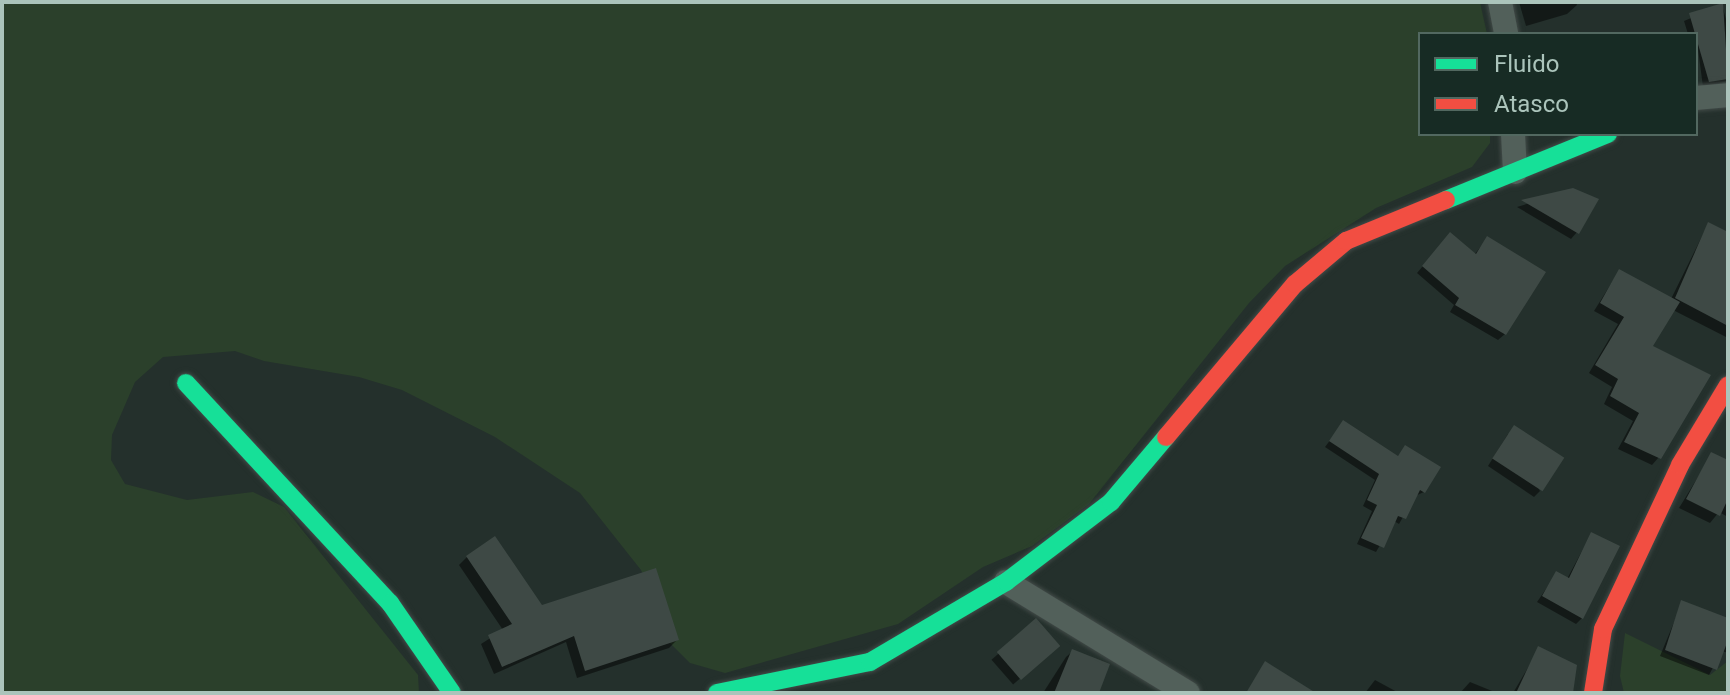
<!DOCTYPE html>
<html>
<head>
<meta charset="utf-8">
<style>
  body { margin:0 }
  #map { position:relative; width:1730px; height:695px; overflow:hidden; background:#24302c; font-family:Roboto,sans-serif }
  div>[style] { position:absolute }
  .green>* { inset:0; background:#2b402b }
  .shadow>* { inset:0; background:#0007; transform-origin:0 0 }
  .building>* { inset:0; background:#3e4945; transform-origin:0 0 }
  .roads { filter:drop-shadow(0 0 2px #424b48) drop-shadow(0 0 2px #424b48) }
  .street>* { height:24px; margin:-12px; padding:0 12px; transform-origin:12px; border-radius:12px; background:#52605a }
  .fast>* { height:18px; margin:-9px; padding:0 9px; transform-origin:9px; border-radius:9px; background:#16e098 }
  .jam>* { height:18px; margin:-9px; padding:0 9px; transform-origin:9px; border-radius:9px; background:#f24e42 }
  span { translate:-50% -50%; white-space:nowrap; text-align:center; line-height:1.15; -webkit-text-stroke:8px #172b24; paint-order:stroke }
  .frame { position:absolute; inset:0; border:4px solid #abc4bb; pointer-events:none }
  .legend { position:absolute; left:1418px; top:32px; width:280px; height:104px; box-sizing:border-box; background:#172b24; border:2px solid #526860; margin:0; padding:10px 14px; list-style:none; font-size:24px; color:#abc4bb }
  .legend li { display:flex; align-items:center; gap:16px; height:40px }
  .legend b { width:40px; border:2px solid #526860 }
</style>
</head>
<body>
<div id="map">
  <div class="green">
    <i style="clip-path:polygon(2px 2px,1480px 2px,1487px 34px,1420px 34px,1420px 134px,1490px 134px,1490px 143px,1472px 167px,1376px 208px,1285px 266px,1249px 303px,1089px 504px,1032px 546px,983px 567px,898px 624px,725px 673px,690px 663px,666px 639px,659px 607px,641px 570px,580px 493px,495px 437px,402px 390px,359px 377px,264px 361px,235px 351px,163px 357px,135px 382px,112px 435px,111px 460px,125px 484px,187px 500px,253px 492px,284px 507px,418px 675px,419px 693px,2px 693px)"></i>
    <i style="clip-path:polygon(1625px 633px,1710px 675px,1728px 661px,1728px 693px,1624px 693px,1620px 676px)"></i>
  </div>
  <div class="shadow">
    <i style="clip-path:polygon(1519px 2px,1576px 2px,1577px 5px,1567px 14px,1526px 26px)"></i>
    <i style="clip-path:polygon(1722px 5px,1728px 26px,1728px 81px,1703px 87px,1696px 34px,1688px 34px,1684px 21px)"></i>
    <i style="clip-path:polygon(1572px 190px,1577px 232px,1571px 239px,1517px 207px)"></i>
    <i style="clip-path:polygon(1708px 224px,1728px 234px,1728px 338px,1673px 310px,1651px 346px,1659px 457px,1652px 465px,1618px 449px,1633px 421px,1604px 404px,1612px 387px,1589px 373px,1618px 324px,1594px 311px,1619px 271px,1671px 299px)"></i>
    <i style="clip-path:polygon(1487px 239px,1505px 334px,1498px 340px,1450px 312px,1454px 305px,1417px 273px,1444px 241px,1474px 255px)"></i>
    <i style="clip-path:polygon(1343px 423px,1397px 458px,1405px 447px,1424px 492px,1415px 496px,1399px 524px,1394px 521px,1376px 552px,1357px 544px,1372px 511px,1363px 506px,1375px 480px,1325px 447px)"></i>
    <i style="clip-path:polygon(1508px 434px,1540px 491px,1534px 497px,1488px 466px)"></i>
    <i style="clip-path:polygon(1712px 454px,1728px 462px,1728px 517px,1719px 512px,1710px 523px,1679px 508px)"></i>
    <i style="clip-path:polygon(1591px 534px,1582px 618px,1576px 624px,1537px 602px,1557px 573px,1567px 579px)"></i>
    <i style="clip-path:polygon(467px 557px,542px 607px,677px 640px,669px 648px,577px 678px,566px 642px,494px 674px,481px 644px,503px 630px,459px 565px)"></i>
    <i style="clip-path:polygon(1682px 603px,1728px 620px,1728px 653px,1722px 651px,1709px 675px,1660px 656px)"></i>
    <i style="left:1036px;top:621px;width:33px;height:59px;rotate:49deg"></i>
    <i style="clip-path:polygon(1539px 649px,1572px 693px,1513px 693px)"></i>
    <i style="clip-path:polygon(1073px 651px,1097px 693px,1043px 693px,1066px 657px)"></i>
    <i style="clip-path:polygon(1375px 680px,1399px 693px,1365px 693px)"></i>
    <i style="clip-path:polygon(1470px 682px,1497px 693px,1460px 693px)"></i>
  </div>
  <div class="building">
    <i style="clip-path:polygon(1723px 3px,1728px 79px,1709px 82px,1689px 13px)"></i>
    <i style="clip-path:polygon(1573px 188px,1599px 199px,1579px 234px,1521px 200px)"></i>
    <i style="clip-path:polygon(1708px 222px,1728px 232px,1728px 326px,1675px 298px)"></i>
    <i style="clip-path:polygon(1450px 232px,1476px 254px,1487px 236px,1546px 272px,1506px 335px,1455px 305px,1459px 298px,1422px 266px)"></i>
    <i style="clip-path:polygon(1619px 269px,1680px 302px,1653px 346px,1711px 375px,1661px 459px,1624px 442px,1639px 413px,1610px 396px,1618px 379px,1595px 365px,1624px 317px,1600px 303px)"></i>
    <i style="clip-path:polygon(1343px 420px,1398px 456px,1405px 445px,1441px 467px,1425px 493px,1420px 490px,1406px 519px,1398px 516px,1384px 548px,1361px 538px,1377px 505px,1367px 500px,1379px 474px,1329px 441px)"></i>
    <i style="left:1514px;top:425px;width:60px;height:40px;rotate:33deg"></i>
    <i style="clip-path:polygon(1711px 452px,1728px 460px,1728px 499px,1720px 516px,1686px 499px)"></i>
    <i style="clip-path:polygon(1591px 532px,1620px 546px,1583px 619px,1542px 596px,1556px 571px,1569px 578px)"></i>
    <i style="clip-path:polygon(495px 536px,542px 605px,656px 568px,679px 640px,585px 671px,574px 636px,502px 667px,488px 635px,512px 624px,466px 556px)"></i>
    <i style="clip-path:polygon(1681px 600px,1728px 618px,1728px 640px,1717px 670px,1665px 650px)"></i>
    <i style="left:1036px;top:618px;width:37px;height:52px;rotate:49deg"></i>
    <i style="clip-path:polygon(1538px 646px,1577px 665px,1573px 693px,1516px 693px)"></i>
    <i style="clip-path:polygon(1072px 649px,1110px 664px,1099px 693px,1054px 693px)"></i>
    <i style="clip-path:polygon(1265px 661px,1316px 693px,1246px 693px)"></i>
  </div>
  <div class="roads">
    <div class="street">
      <i style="left:1500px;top:2px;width:33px;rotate:79deg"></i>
      <i style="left:1696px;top:98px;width:32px;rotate:-5deg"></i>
      <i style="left:1513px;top:134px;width:38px;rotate:87deg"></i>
      <i style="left:1006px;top:582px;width:213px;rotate:31.4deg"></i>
    </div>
    <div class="fast">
      <i style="left:1446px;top:200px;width:175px;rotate:-22.2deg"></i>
      <i style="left:186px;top:383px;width:300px;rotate:47.2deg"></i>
      <i style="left:390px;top:603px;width:109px;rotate:55.4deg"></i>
      <i style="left:717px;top:693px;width:156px;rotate:-11.5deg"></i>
      <i style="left:870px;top:662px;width:158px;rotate:-30.5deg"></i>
      <i style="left:1006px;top:582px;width:132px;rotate:-37.3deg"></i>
      <i style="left:1111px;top:502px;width:85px;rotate:-49.8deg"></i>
    </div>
    <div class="jam">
      <i style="left:1166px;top:437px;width:200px;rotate:-49.9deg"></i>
      <i style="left:1295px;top:284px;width:67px;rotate:-40.1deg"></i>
      <i style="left:1346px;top:241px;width:108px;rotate:-22.3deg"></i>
      <i style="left:1593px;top:693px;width:65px;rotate:-81.1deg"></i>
      <i style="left:1603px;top:629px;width:181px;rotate:-64.8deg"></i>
      <i style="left:1680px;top:465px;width:93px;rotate:-59deg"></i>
    </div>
  </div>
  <div class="frame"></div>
  <ul class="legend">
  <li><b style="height:10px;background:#16e098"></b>Fluido</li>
  <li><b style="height:10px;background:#f24e42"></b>Atasco</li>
  </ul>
</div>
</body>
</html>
